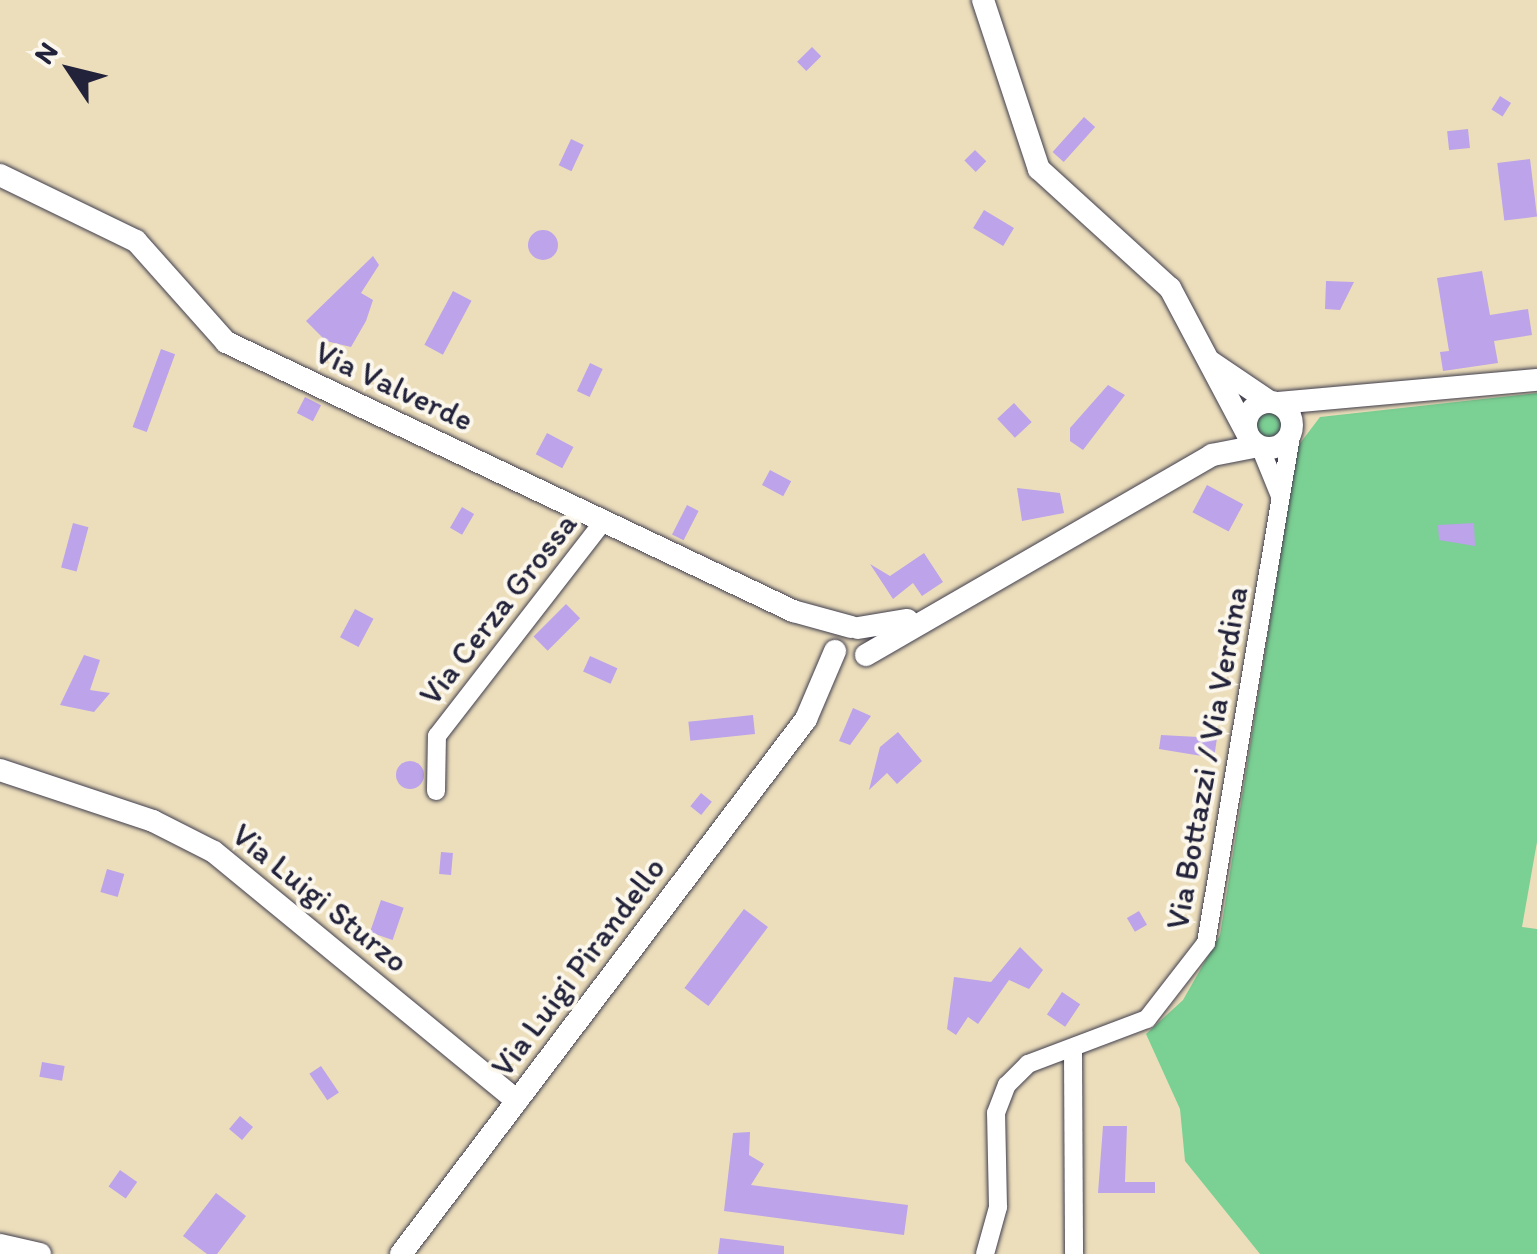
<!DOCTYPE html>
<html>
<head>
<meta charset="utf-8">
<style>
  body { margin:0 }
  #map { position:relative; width:1537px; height:1254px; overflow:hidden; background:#ecdebb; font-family:Itim,sans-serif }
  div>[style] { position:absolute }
  .green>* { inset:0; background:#7bd093 }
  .round { border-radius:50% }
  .building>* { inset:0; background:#bca3ea; transform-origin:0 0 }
  .roads { filter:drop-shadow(0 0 2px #403e4e) drop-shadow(0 0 2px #403e4e) }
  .minor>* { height:18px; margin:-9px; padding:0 9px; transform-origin:9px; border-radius:9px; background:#fff }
  .tertiary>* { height:22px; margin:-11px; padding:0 11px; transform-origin:11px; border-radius:11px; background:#fff }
  .tertiary>.ring { margin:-11px; padding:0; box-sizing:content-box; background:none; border:22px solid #fff; border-radius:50% }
  span { translate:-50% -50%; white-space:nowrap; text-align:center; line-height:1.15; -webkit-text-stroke:8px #fbf7ec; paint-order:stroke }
  .street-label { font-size:32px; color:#22223b }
  .north { position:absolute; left:20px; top:20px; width:100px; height:100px; -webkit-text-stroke:8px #fbf7ec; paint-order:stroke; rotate:305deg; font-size:28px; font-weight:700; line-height:40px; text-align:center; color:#22223b }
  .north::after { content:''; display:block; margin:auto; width:35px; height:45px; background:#22223b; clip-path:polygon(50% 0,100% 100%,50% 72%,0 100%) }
</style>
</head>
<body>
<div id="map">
  <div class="green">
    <i style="clip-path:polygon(1537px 393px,1537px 842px,1522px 927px,1537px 929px,1537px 1254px,1260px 1254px,1185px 1161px,1180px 1109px,1146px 1034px,1183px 1000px,1220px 935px,1298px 446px,1320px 417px)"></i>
    <i class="round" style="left:1257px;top:413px;width:24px;height:24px"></i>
  </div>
  <div class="building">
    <i style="left:812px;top:47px;width:13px;height:21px;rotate:45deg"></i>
    <i style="left:1500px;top:96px;width:13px;height:16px;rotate:32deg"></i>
    <i style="left:1084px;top:117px;width:15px;height:47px;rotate:42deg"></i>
    <i style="left:1468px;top:129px;width:19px;height:21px;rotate:84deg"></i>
    <i style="left:571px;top:139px;width:14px;height:29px;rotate:25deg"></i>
    <i style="left:975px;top:150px;width:16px;height:15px;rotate:45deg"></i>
    <i style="left:1530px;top:159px;width:58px;height:33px;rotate:83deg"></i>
    <i style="left:984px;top:210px;width:35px;height:21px;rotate:31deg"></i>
    <i class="round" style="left:528px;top:230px;width:30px;height:30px"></i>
    <i style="clip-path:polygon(373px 256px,379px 265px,361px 293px,373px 300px,366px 321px,351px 347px,326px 341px,306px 321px)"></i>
    <i style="clip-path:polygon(1482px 271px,1490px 315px,1528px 309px,1532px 335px,1494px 341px,1498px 363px,1443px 371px,1440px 352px,1449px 351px,1437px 278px)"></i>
    <i style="clip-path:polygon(1326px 281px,1354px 282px,1340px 310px,1325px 309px)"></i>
    <i style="left:453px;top:291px;width:21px;height:61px;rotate:28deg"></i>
    <i style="left:161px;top:349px;width:15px;height:83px;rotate:20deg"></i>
    <i style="left:590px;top:363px;width:14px;height:31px;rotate:25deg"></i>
    <i style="clip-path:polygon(1108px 385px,1125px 395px,1083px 450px,1070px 441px,1070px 428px)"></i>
    <i style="left:305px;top:397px;width:18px;height:18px;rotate:27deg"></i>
    <i style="left:1014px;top:403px;width:26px;height:23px;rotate:47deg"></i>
    <i style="left:547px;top:433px;width:30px;height:24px;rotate:28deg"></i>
    <i style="left:770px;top:470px;width:24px;height:17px;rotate:28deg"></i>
    <i style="left:1207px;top:485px;width:41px;height:31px;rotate:28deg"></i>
    <i style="clip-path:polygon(1017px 488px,1060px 493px,1064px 513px,1022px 521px)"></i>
    <i style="left:687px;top:505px;width:13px;height:33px;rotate:27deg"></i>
    <i style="left:462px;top:507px;width:14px;height:24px;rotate:30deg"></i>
    <i style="left:73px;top:523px;width:16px;height:46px;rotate:15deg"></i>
    <i style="clip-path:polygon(1474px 523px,1475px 546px,1439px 540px,1438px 525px)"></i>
    <i style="clip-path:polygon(924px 553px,943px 582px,922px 596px,913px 583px,893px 599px,870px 564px,890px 576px)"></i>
    <i style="left:566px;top:604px;width:20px;height:46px;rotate:45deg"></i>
    <i style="left:355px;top:609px;width:21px;height:32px;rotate:28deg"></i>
    <i style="clip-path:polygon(84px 655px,100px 660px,90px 690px,110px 693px,94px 712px,60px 705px)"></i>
    <i style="left:590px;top:656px;width:30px;height:17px;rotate:24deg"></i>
    <i style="clip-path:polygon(853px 708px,871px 716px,850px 745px,839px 741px)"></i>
    <i style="left:753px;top:715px;width:19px;height:65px;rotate:84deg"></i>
    <i style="clip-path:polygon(898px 732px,922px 761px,897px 784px,887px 773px,869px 790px,880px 747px)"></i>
    <i style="clip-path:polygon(1161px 735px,1217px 738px,1214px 758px,1159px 749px)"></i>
    <i class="round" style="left:396px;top:761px;width:28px;height:28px"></i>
    <i style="left:701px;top:793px;width:14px;height:17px;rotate:39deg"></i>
    <i style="left:441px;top:852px;width:12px;height:22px;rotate:5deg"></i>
    <i style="left:107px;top:869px;width:18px;height:24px;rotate:16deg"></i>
    <i style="left:381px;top:900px;width:24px;height:34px;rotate:19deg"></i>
    <i style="left:744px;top:909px;width:30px;height:99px;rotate:37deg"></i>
    <i style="left:1139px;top:911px;width:16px;height:14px;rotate:60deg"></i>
    <i style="clip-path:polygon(1020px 947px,1043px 970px,1029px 989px,1009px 980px,978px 1024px,968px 1017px,956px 1035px,947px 1029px,954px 977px,991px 982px)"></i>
    <i style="left:1062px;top:992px;width:22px;height:27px;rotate:34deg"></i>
    <i style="left:42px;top:1062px;width:23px;height:15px;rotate:10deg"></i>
    <i style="left:321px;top:1066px;width:32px;height:14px;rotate:56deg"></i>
    <i style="left:240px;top:1116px;width:17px;height:17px;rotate:40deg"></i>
    <i style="clip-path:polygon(1103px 1126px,1127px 1126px,1125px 1182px,1155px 1182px,1155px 1193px,1098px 1193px)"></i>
    <i style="clip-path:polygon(750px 1132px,749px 1155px,764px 1164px,751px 1185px,908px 1205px,904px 1235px,724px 1211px,733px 1133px)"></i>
    <i style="left:120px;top:1170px;width:21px;height:20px;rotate:35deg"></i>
    <i style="clip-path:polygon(216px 1193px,246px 1216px,217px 1254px,207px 1254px,183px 1236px)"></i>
    <i style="clip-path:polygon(720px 1238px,784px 1246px,784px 1254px,718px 1254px)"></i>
  </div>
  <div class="roads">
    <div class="minor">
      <i style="left:1260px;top:447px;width:53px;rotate:67.8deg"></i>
      <i style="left:436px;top:791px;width:55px;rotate:-89deg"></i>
      <i style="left:437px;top:736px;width:272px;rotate:-52.2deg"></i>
      <i style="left:1073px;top:1052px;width:202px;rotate:89.7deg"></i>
      <i style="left:985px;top:1254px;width:49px;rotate:-74.5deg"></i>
      <i style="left:998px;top:1207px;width:94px;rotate:-91.2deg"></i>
      <i style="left:996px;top:1113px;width:30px;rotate:-69deg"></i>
      <i style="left:1007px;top:1085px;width:30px;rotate:-45deg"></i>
      <i style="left:1028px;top:1064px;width:127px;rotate:-20.7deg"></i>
      <i style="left:1147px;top:1019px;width:96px;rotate:-52.2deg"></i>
      <i style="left:1206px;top:943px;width:514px;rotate:-80.48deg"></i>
    </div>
    <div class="tertiary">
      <i style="left:983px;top:0;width:178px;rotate:71.7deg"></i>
      <i style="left:1039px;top:169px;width:177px;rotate:42.3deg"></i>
      <i style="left:1170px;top:288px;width:169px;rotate:62.1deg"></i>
      <i style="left:0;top:175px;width:151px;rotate:25.9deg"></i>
      <i style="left:136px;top:241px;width:135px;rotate:48.3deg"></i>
      <i style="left:226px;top:342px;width:628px;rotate:25.38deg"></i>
      <i style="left:793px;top:611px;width:60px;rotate:15.4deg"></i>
      <i style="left:1211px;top:362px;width:71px;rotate:34.1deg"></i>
      <i class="ring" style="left:1246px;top:402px;width:24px;height:24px"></i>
      <i style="left:1278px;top:403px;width:260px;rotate:-5.1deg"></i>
      <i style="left:858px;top:628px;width:50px;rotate:-9.3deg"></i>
      <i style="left:866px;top:655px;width:400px;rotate:-30deg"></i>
      <i style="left:1212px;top:455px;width:47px;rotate:-11.1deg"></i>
      <i style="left:0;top:770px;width:161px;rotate:18.4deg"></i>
      <i style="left:153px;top:821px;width:68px;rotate:26.9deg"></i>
      <i style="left:214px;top:852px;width:392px;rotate:39.4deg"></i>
      <i style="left:0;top:1245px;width:41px;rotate:12.7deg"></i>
      <i style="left:401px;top:1254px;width:671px;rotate:-52.87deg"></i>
      <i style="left:806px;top:719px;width:74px;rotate:-66.9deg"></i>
    </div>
  </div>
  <div class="street-label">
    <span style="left:394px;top:386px;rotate:25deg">Via Valverde</span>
    <span style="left:498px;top:609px;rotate:-52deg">Via Cerza Grossa</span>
    <span style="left:1207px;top:758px;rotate:-80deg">Via Bottazzi / Via Verdina</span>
    <span style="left:320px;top:898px;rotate:39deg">Via Luigi Sturzo</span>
    <span style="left:578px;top:967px;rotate:-53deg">Via Luigi Pirandello</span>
  </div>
  <div class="north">N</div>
</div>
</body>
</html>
